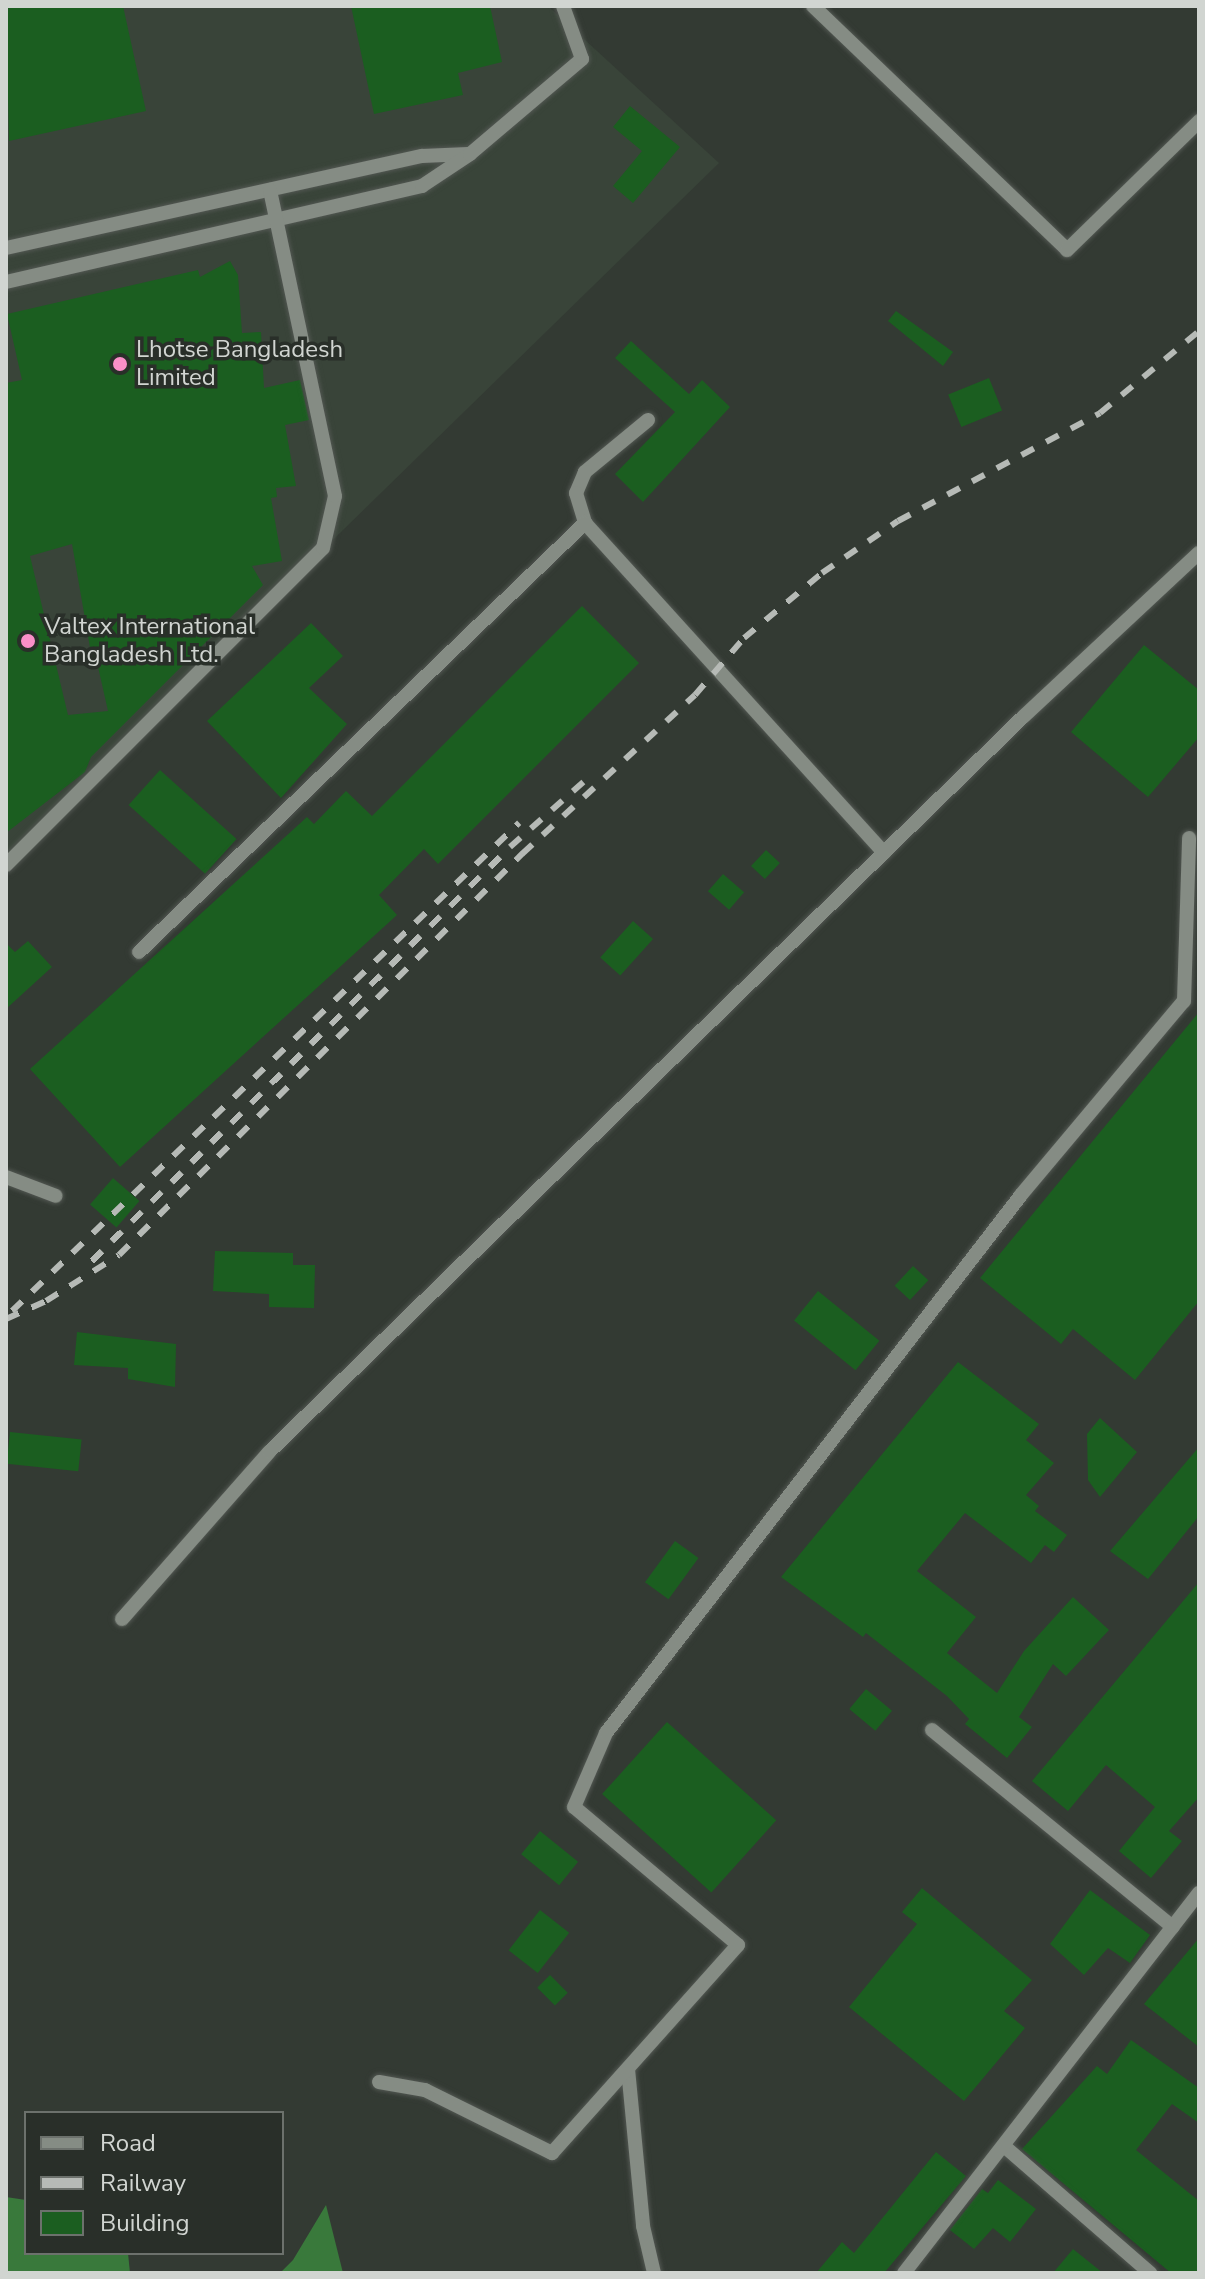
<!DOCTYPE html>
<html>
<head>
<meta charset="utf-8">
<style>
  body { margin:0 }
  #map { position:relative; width:1205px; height:2279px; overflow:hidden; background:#333a33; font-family:"Nunito Sans",sans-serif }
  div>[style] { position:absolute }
  .built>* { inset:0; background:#394439 }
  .water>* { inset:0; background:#39793b }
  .building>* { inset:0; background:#1b5e20; transform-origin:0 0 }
  .roads { filter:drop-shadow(0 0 2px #525752) drop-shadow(0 0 2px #525752) }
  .minor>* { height:14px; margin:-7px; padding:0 7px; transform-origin:7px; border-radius:7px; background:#858c84 }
  .rail>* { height:6px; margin-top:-3px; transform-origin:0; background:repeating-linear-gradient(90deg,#b6bab6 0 14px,transparent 0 28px) }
  .dots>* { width:22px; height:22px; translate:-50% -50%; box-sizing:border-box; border:4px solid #292f29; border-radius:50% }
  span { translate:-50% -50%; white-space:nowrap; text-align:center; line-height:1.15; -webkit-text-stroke:7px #292f29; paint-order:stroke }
  .poi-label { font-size:24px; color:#d1d5d1 }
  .left { translate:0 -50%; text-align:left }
  .frame { position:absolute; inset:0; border:8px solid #d1d5d1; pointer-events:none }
  .legend { position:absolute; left:24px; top:2111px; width:260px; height:144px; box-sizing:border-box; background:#292f29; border:2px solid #6c716c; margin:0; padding:10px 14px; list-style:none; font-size:24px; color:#d1d5d1 }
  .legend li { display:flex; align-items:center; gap:16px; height:40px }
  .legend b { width:40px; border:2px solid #6c716c }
</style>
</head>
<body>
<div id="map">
  <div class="built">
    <i style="clip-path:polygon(6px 6px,548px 6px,719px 163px,6px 859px)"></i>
  </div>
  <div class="water">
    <i style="clip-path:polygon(6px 2197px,26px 2200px,26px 2253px,128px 2253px,130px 2273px,6px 2273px)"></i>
    <i style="clip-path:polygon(326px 2205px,343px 2273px,280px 2273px,293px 2260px)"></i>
  </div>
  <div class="building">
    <i style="clip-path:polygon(6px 6px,123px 6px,146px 111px,9px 141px)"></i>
    <i style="clip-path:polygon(351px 6px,490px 6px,502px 62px,458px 73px,463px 95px,374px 114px)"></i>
    <i style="clip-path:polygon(630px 106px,680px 147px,633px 203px,613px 186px,642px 151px,613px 127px)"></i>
    <i style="clip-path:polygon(evenodd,230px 261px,238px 275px,242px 333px,261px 332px,264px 388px,300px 380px,309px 420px,285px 425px,296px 486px,276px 488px,277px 497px,271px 498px,282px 561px,252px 566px,263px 585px,91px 757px,85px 772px,6px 833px,6px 383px,22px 380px,7px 314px,198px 270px,200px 277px,230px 261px,72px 544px,92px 659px,96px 658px,108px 711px,68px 715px,30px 556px,72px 544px)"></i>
    <i style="clip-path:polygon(896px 311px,953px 352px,943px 366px,888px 321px)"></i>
    <i style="clip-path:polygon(631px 341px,689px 394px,702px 380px,730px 407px,643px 502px,615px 474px,675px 412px,615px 358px)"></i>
    <i style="left:989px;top:378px;width:35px;height:44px;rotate:68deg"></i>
    <i style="clip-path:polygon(582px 606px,639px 663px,438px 864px,424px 849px,379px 895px,397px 915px,120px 1167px,30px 1069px,307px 817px,314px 824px,346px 791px,372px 816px)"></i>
    <i style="clip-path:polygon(311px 623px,343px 656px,309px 688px,347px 724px,281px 798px,207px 721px)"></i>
    <i style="clip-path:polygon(1144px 645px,1199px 690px,1199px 737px,1148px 797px,1071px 732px)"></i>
    <i style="left:160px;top:770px;width:103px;height:47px;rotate:42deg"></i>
    <i style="left:766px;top:850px;width:19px;height:22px;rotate:43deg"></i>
    <i style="left:723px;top:874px;width:28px;height:23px;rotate:41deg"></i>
    <i style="left:633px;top:921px;width:27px;height:49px;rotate:42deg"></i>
    <i style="clip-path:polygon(28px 941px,52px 967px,6px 1009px,6px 943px,15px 952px)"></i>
    <i style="clip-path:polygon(1199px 1012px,1199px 1301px,1135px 1380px,1073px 1329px,1061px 1344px,980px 1278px)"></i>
    <i style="left:113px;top:1178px;width:35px;height:35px;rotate:41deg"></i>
    <i style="clip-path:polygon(215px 1251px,293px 1253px,293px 1265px,315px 1265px,314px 1308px,269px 1307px,269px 1294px,213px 1291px)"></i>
    <i style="left:913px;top:1266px;width:21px;height:27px;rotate:43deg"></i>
    <i style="left:818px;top:1291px;width:79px;height:38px;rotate:39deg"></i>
    <i style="clip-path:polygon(77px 1332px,176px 1344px,175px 1387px,128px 1379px,128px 1368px,74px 1365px)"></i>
    <i style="clip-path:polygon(958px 1362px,1039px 1424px,1026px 1440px,1054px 1463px,1026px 1495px,1039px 1506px,1035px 1511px,1067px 1535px,1054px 1552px,1045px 1545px,1031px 1563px,965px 1513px,917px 1571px,976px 1617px,947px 1653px,997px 1693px,1024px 1651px,1073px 1597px,1109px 1630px,1066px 1676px,1053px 1664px,1019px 1717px,1032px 1727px,1007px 1758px,965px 1724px,969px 1719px,947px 1696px,866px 1633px,863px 1637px,781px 1577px)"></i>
    <i style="clip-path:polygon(1100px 1418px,1137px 1452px,1100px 1497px,1088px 1480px,1087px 1434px)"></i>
    <i style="left:10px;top:1432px;width:72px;height:32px;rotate:6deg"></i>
    <i style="clip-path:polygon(1199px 1447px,1199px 1516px,1148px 1579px,1110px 1551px)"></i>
    <i style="left:675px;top:1541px;width:29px;height:51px;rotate:36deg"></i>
    <i style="clip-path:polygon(1199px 1582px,1199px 1797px,1169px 1831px,1182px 1841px,1151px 1878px,1119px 1851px,1155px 1807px,1106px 1765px,1068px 1811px,1032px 1781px)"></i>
    <i style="left:866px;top:1689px;width:34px;height:26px;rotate:40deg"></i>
    <i style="left:667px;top:1722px;width:147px;height:97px;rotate:42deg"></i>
    <i style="left:540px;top:1831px;width:49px;height:30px;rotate:39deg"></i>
    <i style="clip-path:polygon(922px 1888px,1032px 1980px,1004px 2011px,1025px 2028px,964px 2101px,849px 2007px,917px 1924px,902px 1912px)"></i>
    <i style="clip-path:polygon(1090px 1890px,1150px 1935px,1130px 1963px,1108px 1948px,1084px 1975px,1050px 1944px)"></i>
    <i style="left:540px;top:1910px;width:37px;height:51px;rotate:38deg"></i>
    <i style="clip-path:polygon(1199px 1938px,1199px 2047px,1144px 2004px)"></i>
    <i style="left:550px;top:1975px;width:25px;height:18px;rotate:45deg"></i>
    <i style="clip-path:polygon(1131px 2040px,1199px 2088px,1199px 2123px,1172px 2104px,1136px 2150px,1199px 2201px,1199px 2273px,1171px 2273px,1022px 2149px,1097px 2066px,1107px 2074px)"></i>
    <i style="clip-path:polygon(936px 2152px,966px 2176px,884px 2273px,816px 2273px,842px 2242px,854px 2253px)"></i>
    <i style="clip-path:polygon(998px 2180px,1036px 2209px,1010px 2242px,993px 2228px,974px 2249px,950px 2230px,982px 2189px,988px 2193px)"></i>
    <i style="clip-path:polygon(1073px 2249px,1103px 2273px,1053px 2273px)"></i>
  </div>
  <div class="roads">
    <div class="minor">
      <i style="left:813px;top:6px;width:352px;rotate:43.8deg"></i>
      <i style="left:1067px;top:250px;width:185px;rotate:-44.3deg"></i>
      <i style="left:6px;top:248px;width:426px;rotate:-12.5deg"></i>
      <i style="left:422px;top:156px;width:46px;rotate:-2.5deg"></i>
      <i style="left:6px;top:282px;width:427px;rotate:-13deg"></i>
      <i style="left:422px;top:186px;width:58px;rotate:-33.7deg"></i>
      <i style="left:470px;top:154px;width:147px;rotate:-40.3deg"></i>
      <i style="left:582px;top:59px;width:56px;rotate:-109.7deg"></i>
      <i style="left:648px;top:420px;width:82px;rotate:140.5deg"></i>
      <i style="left:585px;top:472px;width:23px;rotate:113deg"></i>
      <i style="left:576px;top:493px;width:31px;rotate:73deg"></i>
      <i style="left:585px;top:523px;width:445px;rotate:47.8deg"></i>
      <i style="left:6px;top:865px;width:448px;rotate:-45deg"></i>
      <i style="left:323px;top:548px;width:53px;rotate:-77deg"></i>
      <i style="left:335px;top:496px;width:313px;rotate:-102deg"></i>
      <i style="left:139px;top:952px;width:619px;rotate:-43.89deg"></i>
      <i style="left:6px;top:1177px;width:53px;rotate:20.8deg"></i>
      <i style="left:122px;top:1619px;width:222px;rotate:-48.6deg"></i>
      <i style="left:269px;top:1452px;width:1054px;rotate:-44.27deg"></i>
      <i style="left:1024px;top:716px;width:239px;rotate:-43deg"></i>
      <i style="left:932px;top:1730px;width:311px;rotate:39.3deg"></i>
      <i style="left:628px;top:2069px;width:158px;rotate:84.5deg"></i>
      <i style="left:643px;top:2226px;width:48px;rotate:76.8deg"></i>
      <i style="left:379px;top:2082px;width:47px;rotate:9.9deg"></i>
      <i style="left:425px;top:2090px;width:142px;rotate:26.4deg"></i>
      <i style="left:552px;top:2153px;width:279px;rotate:-48.2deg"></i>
      <i style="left:738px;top:1945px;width:214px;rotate:-139.9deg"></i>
      <i style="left:574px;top:1807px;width:81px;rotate:-66.6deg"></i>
      <i style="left:606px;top:1733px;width:679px;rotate:-52.35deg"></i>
      <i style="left:1021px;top:1195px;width:253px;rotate:-50deg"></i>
      <i style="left:1184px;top:1001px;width:163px;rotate:-88.2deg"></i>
      <i style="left:1004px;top:2146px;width:194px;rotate:41deg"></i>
      <i style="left:904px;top:2273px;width:481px;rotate:-52.2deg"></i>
    </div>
  </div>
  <div class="rail">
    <i style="left:92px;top:1261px;width:588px;rotate:-44.72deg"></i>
    <i style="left:510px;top:847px;width:104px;rotate:-41.5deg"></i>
    <i style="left:12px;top:1311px;width:704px;rotate:-43.91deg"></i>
    <i style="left:6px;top:1319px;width:44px;rotate:-24.2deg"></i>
    <i style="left:46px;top:1301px;width:86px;rotate:-32.2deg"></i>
    <i style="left:119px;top:1255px;width:569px;rotate:-44.86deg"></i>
    <i style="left:522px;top:854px;width:235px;rotate:-42.6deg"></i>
    <i style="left:695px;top:695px;width:75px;rotate:-49.3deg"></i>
    <i style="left:744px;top:638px;width:102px;rotate:-39.8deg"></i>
    <i style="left:822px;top:573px;width:92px;rotate:-34.4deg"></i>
    <i style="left:898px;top:521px;width:229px;rotate:-28.1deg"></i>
    <i style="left:1100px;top:413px;width:129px;rotate:-39.6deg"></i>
  </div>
  <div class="dots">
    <i style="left:120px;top:364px;background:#fa8fc8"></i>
    <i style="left:28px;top:641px;background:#fa8fc8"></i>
  </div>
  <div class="poi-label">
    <span class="left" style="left:136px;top:364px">Lhotse Bangladesh<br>Limited</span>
    <span class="left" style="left:44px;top:641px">Valtex International<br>Bangladesh Ltd.</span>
  </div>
  <div class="frame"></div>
  <ul class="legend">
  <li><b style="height:10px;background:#858c84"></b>Road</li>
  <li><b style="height:10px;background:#b6bab6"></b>Railway</li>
  <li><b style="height:22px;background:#1b5e20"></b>Building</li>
  </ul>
</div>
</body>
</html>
